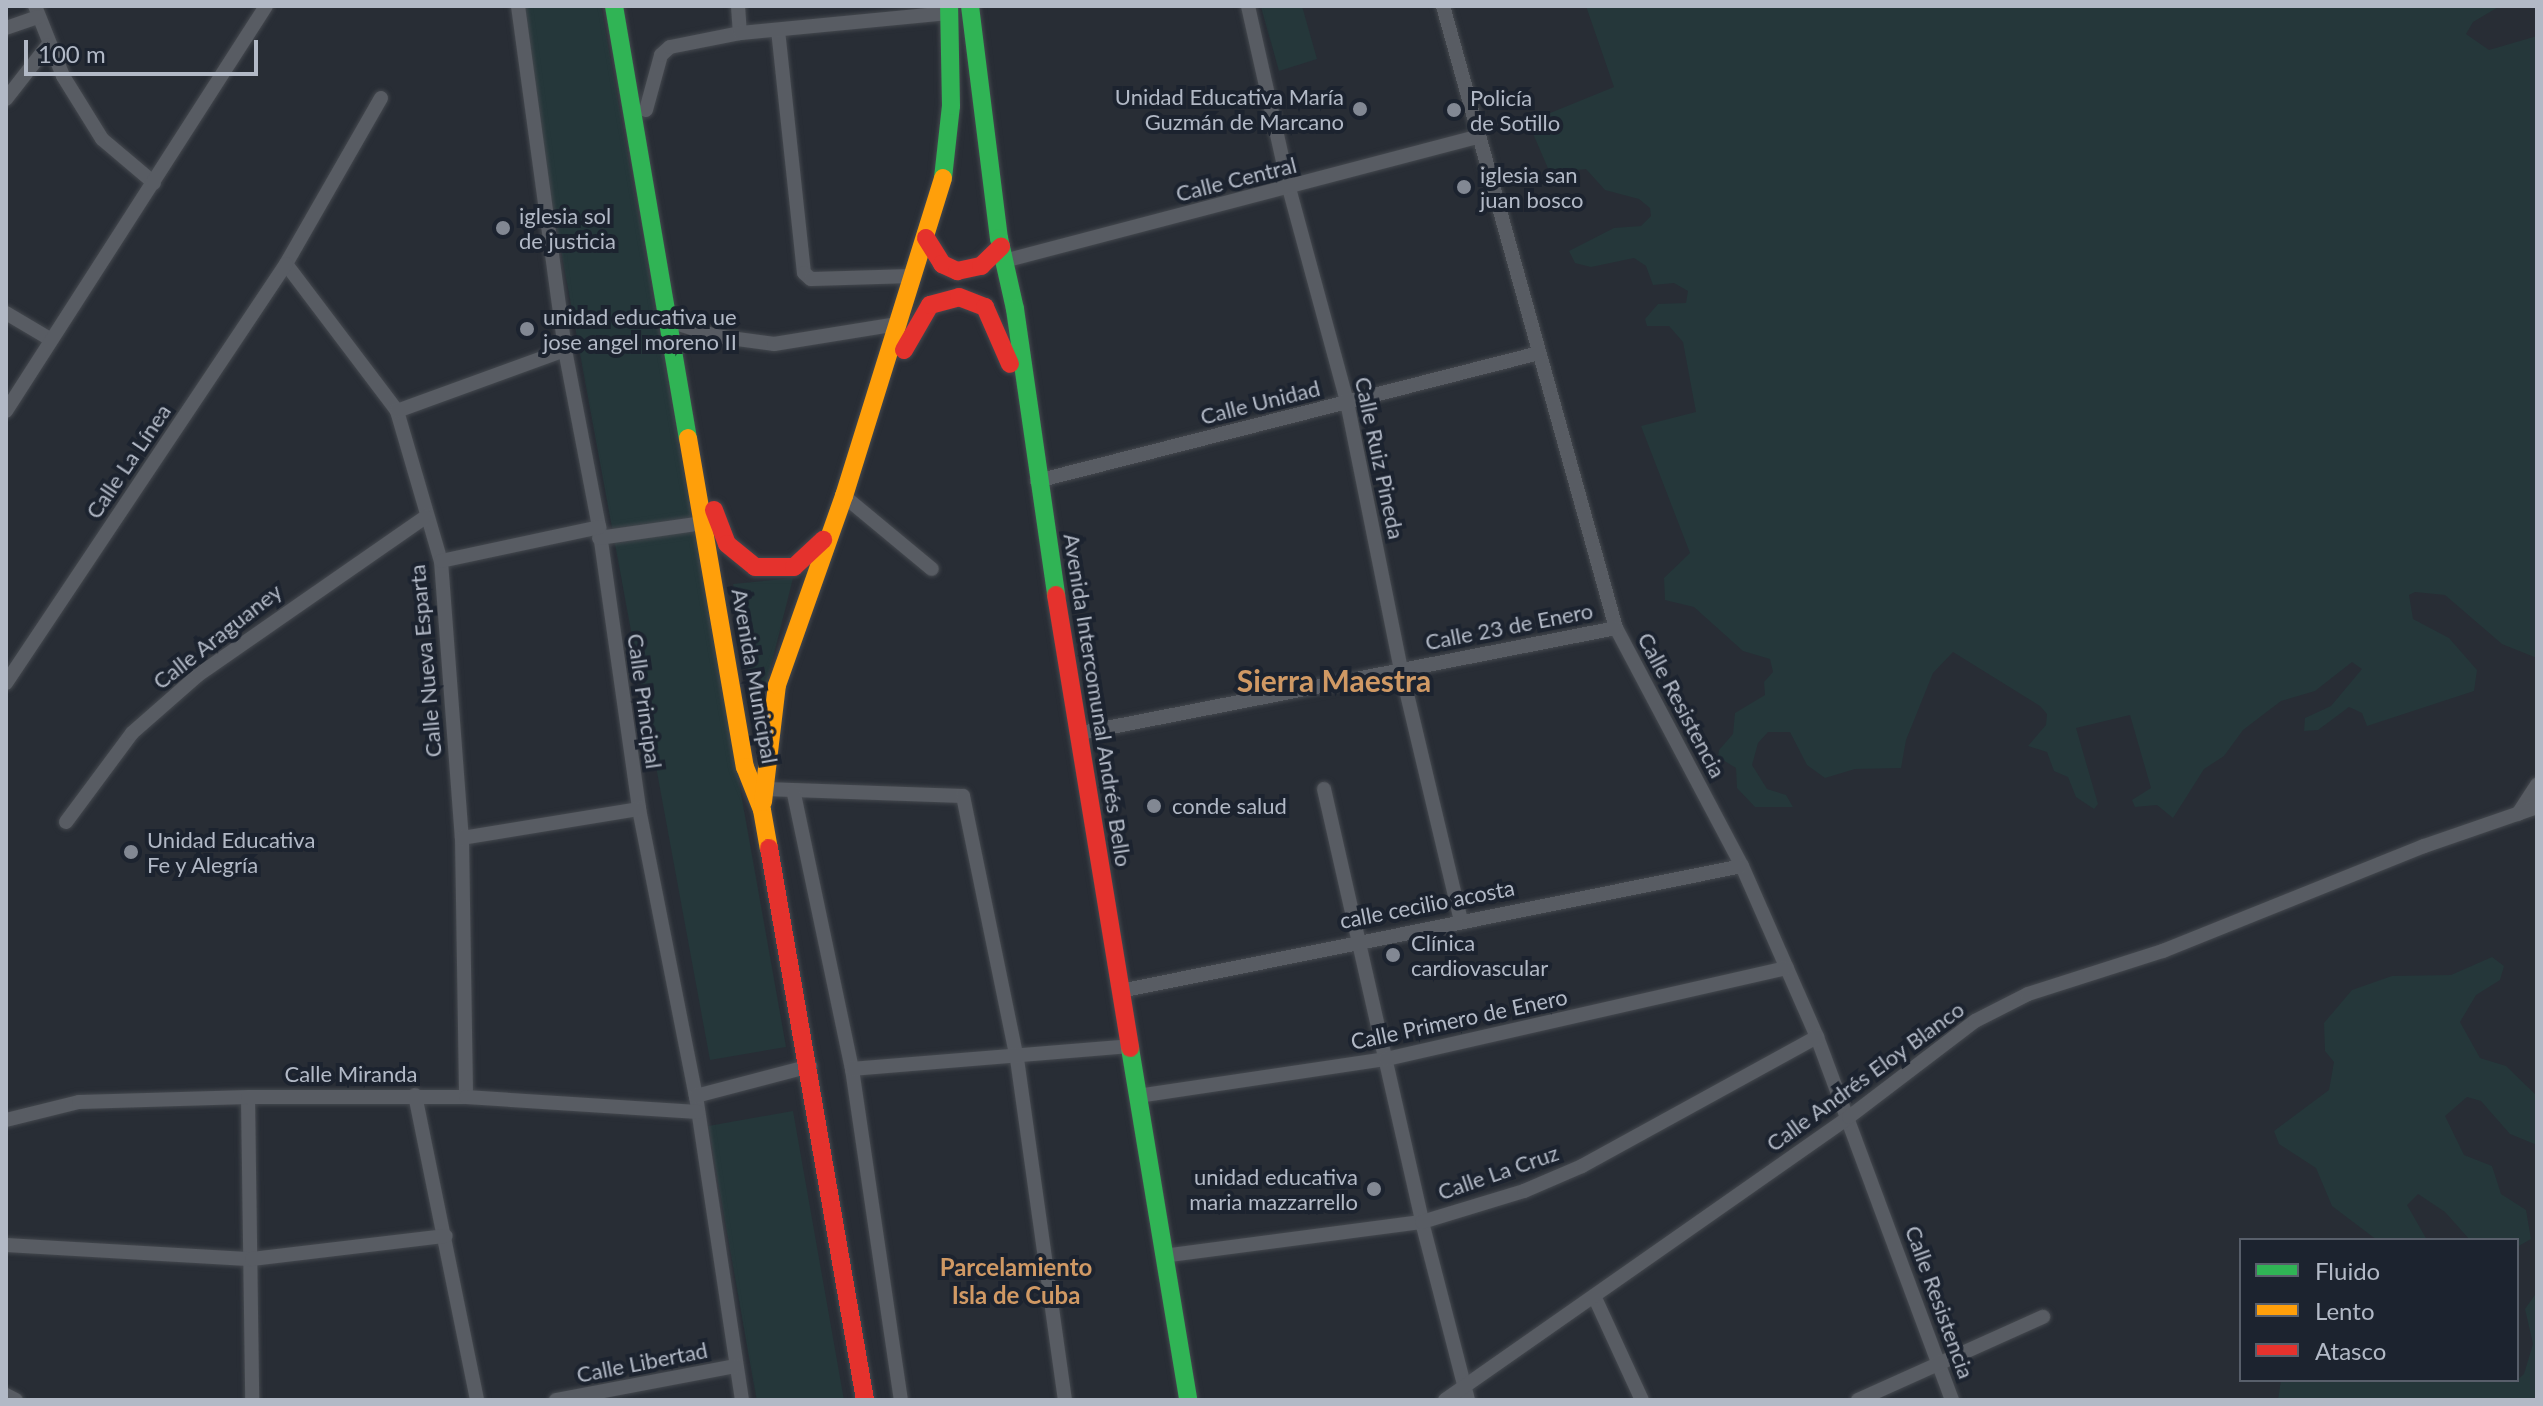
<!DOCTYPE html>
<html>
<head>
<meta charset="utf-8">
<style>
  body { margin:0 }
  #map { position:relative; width:2543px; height:1406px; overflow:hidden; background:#282d35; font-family:Lato,sans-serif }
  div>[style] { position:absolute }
  .green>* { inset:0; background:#25373a; transform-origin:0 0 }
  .roads { filter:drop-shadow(0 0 2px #44484e) drop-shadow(0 0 2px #44484e) }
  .street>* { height:14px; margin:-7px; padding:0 7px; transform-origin:7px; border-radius:7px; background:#585c63 }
  .fast>* { height:18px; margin:-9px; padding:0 9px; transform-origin:9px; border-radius:9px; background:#30b455 }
  .slow>* { height:18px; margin:-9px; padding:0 9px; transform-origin:9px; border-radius:9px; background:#ff9f0a }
  .jam>* { height:18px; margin:-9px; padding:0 9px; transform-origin:9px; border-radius:9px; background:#e5322d }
  .dots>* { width:22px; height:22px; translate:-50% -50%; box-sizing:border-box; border:4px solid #1c232f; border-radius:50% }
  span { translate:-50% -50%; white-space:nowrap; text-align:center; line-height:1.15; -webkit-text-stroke:8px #1c232f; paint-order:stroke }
  .poi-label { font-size:22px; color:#b2b9c6 }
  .right { translate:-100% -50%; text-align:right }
  .left { translate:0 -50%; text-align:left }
  .street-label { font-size:22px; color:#b2b9c6 }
  .neighbourhood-label { font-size:24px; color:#d09964; font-weight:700 }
  .district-label { font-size:30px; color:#d09964; font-weight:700 }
  .frame { position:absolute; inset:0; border:8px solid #b2b9c6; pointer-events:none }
  .legend { position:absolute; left:2239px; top:1238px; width:280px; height:144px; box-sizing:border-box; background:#1c232f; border:2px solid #585f6b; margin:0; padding:10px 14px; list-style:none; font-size:24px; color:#b2b9c6 }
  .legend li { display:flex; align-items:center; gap:16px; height:40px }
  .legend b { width:40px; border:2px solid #585f6b }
  .scale { position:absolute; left:24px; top:40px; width:234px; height:36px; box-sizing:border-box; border:4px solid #b2b9c6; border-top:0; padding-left:10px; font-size:24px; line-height:28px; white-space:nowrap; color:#b2b9c6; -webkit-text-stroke:6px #1c232f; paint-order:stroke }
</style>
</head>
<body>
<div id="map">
  <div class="green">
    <i style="clip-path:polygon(525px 6px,601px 6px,786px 1047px,710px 1060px,544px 158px)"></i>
    <i style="clip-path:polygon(1302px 6px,1317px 59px,1279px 71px,1261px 7px)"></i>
    <i style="clip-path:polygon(1586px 6px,2500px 6px,2473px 22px,2466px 34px,2489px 50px,2537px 36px,2537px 658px,2502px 644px,2445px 595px,2415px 592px,2409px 595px,2413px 619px,2449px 638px,2477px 670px,2474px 691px,2367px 726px,2362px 713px,2349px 707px,2318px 730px,2304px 731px,2305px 718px,2331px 706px,2362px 669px,2352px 662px,2315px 691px,2281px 701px,2243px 730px,2224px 756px,2204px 769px,2173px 818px,2157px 805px,2135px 807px,2132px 800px,2151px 788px,2130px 715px,2076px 728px,2098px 804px,2094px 809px,2076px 797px,2068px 777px,2054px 771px,2047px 752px,2028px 746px,2046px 725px,2047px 714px,2040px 706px,1953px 652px,1933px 673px,1906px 740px,1901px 768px,1855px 769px,1825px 778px,1807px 765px,1790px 732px,1768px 732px,1758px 743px,1752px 765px,1767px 789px,1786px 795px,1793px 807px,1755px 807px,1737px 788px,1736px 768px,1718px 757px,1719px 750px,1733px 734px,1735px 713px,1765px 695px,1764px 682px,1773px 672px,1770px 659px,1743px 651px,1694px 607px,1665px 600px,1664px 578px,1690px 553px,1641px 426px,1696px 412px,1683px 342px,1669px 326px,1647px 326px,1645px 319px,1658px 304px,1686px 303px,1688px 291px,1674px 283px,1653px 285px,1646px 266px,1634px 258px,1591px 267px,1575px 263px,1569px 251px,1614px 228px,1641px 226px,1651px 216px,1650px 208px,1639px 199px,1605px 190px,1586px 169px,1550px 173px,1528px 122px,1614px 87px)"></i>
    <i style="clip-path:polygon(793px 578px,757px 722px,733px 584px)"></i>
    <i style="clip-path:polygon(2492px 957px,2504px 966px,2500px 980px,2476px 995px,2460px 1022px,2480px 1058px,2506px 1066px,2537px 1096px,2537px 1145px,2510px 1134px,2481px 1101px,2467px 1097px,2445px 1116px,2464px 1155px,2492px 1166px,2501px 1194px,2526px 1210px,2531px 1239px,2517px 1247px,2517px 1240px,2470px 1240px,2445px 1212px,2418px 1194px,2407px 1205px,2427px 1240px,2377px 1240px,2332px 1206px,2316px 1168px,2279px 1144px,2274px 1131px,2329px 1090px,2334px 1062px,2325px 1051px,2324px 1023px,2352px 990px,2392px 976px,2451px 975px)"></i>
    <i style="left:793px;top:1111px;width:294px;height:86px;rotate:80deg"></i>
    <i style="clip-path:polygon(2537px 1292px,2537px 1400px,2278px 1400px,2281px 1380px,2517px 1380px,2524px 1374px,2533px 1344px,2525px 1309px)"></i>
  </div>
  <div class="roads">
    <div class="street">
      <i style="left:35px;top:6px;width:75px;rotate:68.2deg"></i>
      <i style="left:63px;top:76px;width:74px;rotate:58.2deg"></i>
      <i style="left:102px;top:139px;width:68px;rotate:40.2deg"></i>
      <i style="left:518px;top:6px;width:347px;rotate:82.2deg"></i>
      <i style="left:565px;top:350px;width:180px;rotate:79.1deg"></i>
      <i style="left:599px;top:527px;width:285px;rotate:81.9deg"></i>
      <i style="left:639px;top:809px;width:293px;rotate:78.8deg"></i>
      <i style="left:696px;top:1096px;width:307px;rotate:81.4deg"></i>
      <i style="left:738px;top:6px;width:27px;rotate:86deg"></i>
      <i style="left:1248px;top:6px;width:187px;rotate:77.3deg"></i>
      <i style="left:1289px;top:188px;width:222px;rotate:74.8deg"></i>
      <i style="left:1347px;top:402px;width:272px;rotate:78.6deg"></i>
      <i style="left:1401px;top:669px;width:258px;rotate:76.6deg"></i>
      <i style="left:1443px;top:6px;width:646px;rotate:74.46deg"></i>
      <i style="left:1616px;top:628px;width:269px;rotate:62.1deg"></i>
      <i style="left:1742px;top:866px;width:187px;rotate:66.3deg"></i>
      <i style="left:1817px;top:1037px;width:387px;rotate:69.6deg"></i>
      <i style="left:6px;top:28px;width:34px;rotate:-19deg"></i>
      <i style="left:778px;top:30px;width:244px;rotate:83.9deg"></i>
      <i style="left:804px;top:273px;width:9px;rotate:41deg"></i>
      <i style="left:811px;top:279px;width:102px;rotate:-1.7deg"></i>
      <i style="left:381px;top:98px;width:191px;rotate:119.8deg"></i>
      <i style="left:286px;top:264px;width:184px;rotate:52.9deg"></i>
      <i style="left:397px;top:411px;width:156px;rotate:73.7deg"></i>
      <i style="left:441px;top:561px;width:278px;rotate:85.7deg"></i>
      <i style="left:462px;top:838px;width:259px;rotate:89.1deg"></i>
      <i style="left:6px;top:99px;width:68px;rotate:-52.1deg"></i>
      <i style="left:646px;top:110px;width:57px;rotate:-74.7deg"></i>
      <i style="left:661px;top:55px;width:12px;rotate:-42deg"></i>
      <i style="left:670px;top:47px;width:71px;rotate:-11.3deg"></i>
      <i style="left:740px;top:33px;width:210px;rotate:-5.5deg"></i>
      <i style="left:1004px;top:261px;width:491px;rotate:-14.7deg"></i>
      <i style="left:6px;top:313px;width:51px;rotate:30.6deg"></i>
      <i style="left:682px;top:325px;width:35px;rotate:18deg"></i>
      <i style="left:715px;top:336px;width:60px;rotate:7.7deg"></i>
      <i style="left:774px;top:344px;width:125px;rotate:-9.2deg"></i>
      <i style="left:6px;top:411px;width:481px;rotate:-57.3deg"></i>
      <i style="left:397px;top:411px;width:179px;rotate:-20deg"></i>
      <i style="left:1037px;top:481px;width:518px;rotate:-14.3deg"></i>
      <i style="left:844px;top:496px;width:114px;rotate:39.7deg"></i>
      <i style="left:599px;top:538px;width:105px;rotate:-8.2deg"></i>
      <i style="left:441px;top:561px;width:162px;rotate:-12.1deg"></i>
      <i style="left:6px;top:683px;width:504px;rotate:-56.25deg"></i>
      <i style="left:1081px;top:733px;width:545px;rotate:-11.1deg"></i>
      <i style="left:765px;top:789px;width:198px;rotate:2deg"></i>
      <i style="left:963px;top:796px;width:268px;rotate:78.4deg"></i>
      <i style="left:1017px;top:1059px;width:344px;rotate:82deg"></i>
      <i style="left:1324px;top:789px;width:444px;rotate:77.2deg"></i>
      <i style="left:1422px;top:1222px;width:184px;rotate:75.5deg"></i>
      <i style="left:794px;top:794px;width:281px;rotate:78.1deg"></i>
      <i style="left:852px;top:1069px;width:335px;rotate:81.6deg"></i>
      <i style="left:2518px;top:814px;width:35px;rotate:-57deg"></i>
      <i style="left:66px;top:822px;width:111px;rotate:-53.4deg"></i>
      <i style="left:132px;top:733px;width:88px;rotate:-41.3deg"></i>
      <i style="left:198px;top:675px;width:277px;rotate:-34.8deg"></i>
      <i style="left:462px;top:838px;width:179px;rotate:-9.3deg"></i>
      <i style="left:1120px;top:991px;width:634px;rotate:-11.36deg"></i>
      <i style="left:852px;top:1069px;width:278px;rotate:-4.7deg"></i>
      <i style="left:415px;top:1095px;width:311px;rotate:78.5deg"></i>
      <i style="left:696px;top:1096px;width:118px;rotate:-14.7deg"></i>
      <i style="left:1138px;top:1096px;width:251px;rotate:-8.5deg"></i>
      <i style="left:1386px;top:1059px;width:411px;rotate:-12.8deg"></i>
      <i style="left:248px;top:1097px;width:303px;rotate:89.2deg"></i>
      <i style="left:6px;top:1120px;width:75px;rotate:-13.9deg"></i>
      <i style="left:79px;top:1102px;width:169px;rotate:-1.7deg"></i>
      <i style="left:248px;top:1097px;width:218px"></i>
      <i style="left:466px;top:1097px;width:232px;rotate:3.7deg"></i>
      <i style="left:6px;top:1245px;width:246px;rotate:3.3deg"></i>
      <i style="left:252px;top:1259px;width:195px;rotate:-6.8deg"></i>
      <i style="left:1163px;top:1256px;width:261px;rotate:-7.5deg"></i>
      <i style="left:1422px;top:1222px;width:107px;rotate:-16.9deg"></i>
      <i style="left:1524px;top:1191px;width:63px;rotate:-23.3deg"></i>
      <i style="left:1582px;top:1166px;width:268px;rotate:-28.8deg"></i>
      <i style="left:1595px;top:1298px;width:112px;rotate:65.3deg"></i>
      <i style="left:6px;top:1395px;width:11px;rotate:27deg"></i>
      <i style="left:556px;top:1400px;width:183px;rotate:-10.7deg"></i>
      <i style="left:1445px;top:1400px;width:493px;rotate:-35deg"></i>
      <i style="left:1849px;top:1117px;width:158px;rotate:-37.3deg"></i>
      <i style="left:1975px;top:1021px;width:59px;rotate:-27deg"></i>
      <i style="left:2028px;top:994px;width:142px;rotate:-17.7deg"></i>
      <i style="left:2163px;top:951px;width:281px;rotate:-21.9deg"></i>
      <i style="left:2424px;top:846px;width:120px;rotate:-19deg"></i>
      <i style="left:1858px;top:1400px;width:203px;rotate:-24.2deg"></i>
    </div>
    <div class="fast">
      <i style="left:614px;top:6px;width:438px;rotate:80.3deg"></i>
      <i style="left:970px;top:6px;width:234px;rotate:82.9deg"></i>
      <i style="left:999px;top:238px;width:73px;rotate:77.3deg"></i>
      <i style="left:1015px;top:309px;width:289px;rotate:81.8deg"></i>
      <i style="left:943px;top:178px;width:72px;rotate:-83.7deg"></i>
      <i style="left:951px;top:106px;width:100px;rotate:-91.1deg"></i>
      <i style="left:1130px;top:1048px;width:357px;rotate:80.6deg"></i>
    </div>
    <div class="slow">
      <i style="left:688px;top:438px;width:334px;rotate:80.2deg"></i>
      <i style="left:745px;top:767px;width:46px;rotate:68.4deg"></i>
      <i style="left:762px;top:810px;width:39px;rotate:80deg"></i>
      <i style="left:763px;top:802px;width:118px;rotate:-83.2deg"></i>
      <i style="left:777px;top:685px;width:201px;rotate:-70.5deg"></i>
      <i style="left:844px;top:496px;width:333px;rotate:-72.7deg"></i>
    </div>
    <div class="jam">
      <i style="left:926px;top:238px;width:31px;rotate:58deg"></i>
      <i style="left:942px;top:264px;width:17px;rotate:25deg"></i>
      <i style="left:957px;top:271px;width:25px;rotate:-12deg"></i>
      <i style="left:981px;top:266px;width:28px;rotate:-44deg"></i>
      <i style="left:904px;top:350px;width:52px;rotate:-60deg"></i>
      <i style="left:930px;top:305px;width:30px;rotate:-15deg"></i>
      <i style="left:959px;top:297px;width:28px;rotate:21deg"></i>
      <i style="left:985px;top:307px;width:62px;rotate:66.3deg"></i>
      <i style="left:714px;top:510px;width:36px;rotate:69deg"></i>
      <i style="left:727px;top:544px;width:36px;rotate:39deg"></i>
      <i style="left:755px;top:567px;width:39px"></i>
      <i style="left:794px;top:567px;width:40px;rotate:-43deg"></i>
      <i style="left:1056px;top:595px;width:459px;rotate:80.7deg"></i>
      <i style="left:769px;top:848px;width:560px;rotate:80.13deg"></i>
    </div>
  </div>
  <div class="dots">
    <i style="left:1360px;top:109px;background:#828893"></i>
    <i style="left:1454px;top:110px;background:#828893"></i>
    <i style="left:1464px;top:187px;background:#828893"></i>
    <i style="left:503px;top:228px;background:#828893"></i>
    <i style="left:527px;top:329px;background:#828893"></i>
    <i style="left:1154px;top:806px;background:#828893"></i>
    <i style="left:131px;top:852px;background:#828893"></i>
    <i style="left:1393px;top:955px;background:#828893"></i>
    <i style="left:1374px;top:1189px;background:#828893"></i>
  </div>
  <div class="poi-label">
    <span class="right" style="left:1344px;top:109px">Unidad Educativa María<br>Guzmán de Marcano</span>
    <span class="left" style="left:1470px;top:110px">Policía<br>de Sotillo</span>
    <span class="left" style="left:1480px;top:187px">iglesia san<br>juan bosco</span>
    <span class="left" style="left:519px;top:228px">iglesia sol<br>de justicia</span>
    <span class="left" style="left:543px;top:329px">unidad educativa ue<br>jose angel moreno II</span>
    <span class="left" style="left:1172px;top:806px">conde salud</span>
    <span class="left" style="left:147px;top:852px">Unidad Educativa<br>Fe y Alegría</span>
    <span class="left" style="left:1411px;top:955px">Clínica<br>cardiovascular</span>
    <span class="right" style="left:1358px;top:1189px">unidad educativa<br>maria mazzarrello</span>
  </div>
  <div class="street-label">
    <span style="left:1236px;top:179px;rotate:-14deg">Calle Central</span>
    <span style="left:1260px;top:402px;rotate:-14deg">Calle Unidad</span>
    <span style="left:1380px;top:458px;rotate:78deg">Calle Ruiz Pineda</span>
    <span style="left:128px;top:461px;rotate:-56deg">Calle La Línea</span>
    <span style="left:1509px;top:626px;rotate:-11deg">Calle 23 de Enero</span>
    <span style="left:217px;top:636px;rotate:-38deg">Calle Araguaney</span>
    <span style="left:425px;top:661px;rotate:-95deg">Calle Nueva Esparta</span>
    <span style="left:755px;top:676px;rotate:80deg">Avenida Municipal</span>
    <span style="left:1098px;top:700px;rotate:81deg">Avenida Intercomunal Andrés Bello</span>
    <span style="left:645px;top:701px;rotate:82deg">Calle Principal</span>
    <span style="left:1682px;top:705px;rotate:62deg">Calle Resistencia</span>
    <span style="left:1427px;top:904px;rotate:-11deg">calle cecilio acosta</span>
    <span style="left:1459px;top:1019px;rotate:-12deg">Calle Primero de Enero</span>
    <span style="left:351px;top:1074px">Calle Miranda</span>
    <span style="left:1865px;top:1076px;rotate:-36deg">Calle Andrés Eloy Blanco</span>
    <span style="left:1498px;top:1172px;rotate:-19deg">Calle La Cruz</span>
    <span style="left:1940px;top:1302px;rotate:70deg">Calle Resistencia</span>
    <span style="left:642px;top:1362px;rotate:-11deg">Calle Libertad</span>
  </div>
  <div class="neighbourhood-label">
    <span style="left:1016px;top:1281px">Parcelamiento<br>Isla de Cuba</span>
  </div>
  <div class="district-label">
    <span style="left:1334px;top:680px">Sierra Maestra</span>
  </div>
  <div class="frame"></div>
  <ul class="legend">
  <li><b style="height:10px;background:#30b455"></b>Fluido</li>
  <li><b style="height:10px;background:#ff9f0a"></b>Lento</li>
  <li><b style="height:10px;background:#e5322d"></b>Atasco</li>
  </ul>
  <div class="scale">100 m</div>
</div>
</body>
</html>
